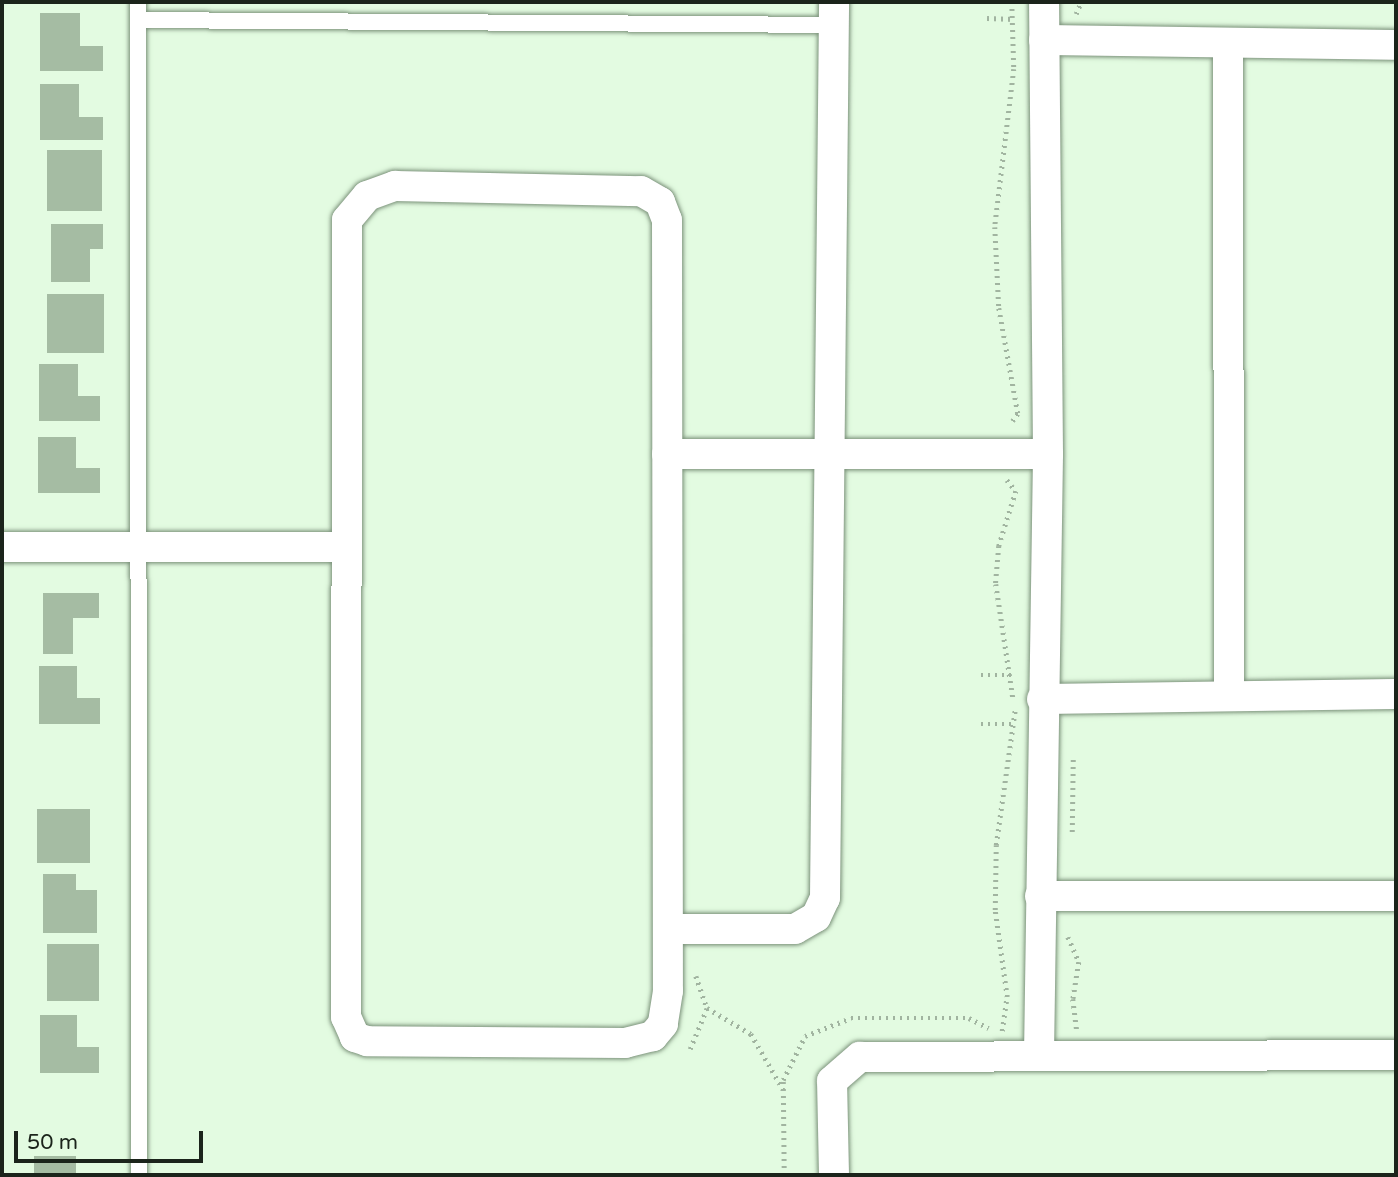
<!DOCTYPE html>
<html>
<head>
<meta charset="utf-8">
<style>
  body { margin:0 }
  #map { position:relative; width:1398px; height:1177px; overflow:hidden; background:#e3fbe1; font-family:"Varela Round",sans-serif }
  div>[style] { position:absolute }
  .building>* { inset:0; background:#a5bca3; transform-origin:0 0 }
  .path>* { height:4.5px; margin-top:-2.25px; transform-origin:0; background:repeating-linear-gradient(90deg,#a1b4a0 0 2px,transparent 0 7px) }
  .roads { filter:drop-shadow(0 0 2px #7b927a) drop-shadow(0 0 2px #7b927a) }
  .service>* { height:16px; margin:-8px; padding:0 8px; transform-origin:8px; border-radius:8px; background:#fff }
  .minor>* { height:30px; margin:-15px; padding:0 15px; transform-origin:15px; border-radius:15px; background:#fff }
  span { translate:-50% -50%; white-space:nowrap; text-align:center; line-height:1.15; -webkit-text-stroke:5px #e3fbe1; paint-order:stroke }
  .frame { position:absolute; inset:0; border:4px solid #1b241b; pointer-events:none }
  .scale { position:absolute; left:14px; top:1131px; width:189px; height:32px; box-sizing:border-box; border:4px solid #1b241b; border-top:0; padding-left:9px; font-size:21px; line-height:24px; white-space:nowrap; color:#1b241b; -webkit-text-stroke:5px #e3fbe1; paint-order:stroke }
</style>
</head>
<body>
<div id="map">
  <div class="building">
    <i style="clip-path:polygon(40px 13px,80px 13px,80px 46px,103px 46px,103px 71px,40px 71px)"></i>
    <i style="clip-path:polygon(40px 84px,79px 84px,79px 117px,103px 117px,103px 140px,40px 140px)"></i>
    <i style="left:47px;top:150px;width:55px;height:61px"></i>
    <i style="clip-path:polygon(51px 224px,103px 224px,103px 249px,90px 249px,90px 282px,51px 282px)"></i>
    <i style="left:47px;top:294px;width:57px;height:59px"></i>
    <i style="clip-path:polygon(39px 364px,78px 364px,78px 396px,100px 396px,100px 421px,39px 421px)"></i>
    <i style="clip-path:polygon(38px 437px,76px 437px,76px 468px,100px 468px,100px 493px,38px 493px)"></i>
    <i style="clip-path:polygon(43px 593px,99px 593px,99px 618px,73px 618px,73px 654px,43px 654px)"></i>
    <i style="clip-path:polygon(39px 666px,77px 666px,77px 698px,100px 698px,100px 724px,39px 724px)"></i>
    <i style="left:37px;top:809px;width:53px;height:54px"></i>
    <i style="clip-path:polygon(43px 874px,76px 874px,76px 890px,97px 890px,97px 933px,43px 933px)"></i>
    <i style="left:47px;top:944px;width:52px;height:57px"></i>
    <i style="clip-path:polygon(40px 1015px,77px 1015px,77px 1047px,99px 1047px,99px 1073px,40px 1073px)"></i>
    <i style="left:34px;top:1156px;width:42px;height:19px"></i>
  </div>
  <div class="path">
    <i style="left:1012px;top:2px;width:67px;rotate:88.3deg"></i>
    <i style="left:1014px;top:69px;width:159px;rotate:96.9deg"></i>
    <i style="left:995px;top:227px;width:81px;rotate:87.2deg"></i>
    <i style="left:999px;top:308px;width:108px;rotate:79.8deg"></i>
    <i style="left:1018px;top:414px;width:9px;rotate:126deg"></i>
    <i style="left:1076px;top:14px;width:13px;rotate:-67deg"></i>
    <i style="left:987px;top:18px;width:27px;rotate:2deg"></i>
    <i style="left:1007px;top:480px;width:14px;rotate:51deg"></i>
    <i style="left:1016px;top:491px;width:58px;rotate:107.2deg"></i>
    <i style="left:999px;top:546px;width:38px;rotate:95deg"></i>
    <i style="left:996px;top:584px;width:115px;rotate:81.5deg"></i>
    <i style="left:981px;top:675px;width:30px"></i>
    <i style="left:981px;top:724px;width:34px"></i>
    <i style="left:1072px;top:832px;width:75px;rotate:-89.2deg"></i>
    <i style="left:1068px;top:937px;width:27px;rotate:66deg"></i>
    <i style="left:1079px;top:962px;width:37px;rotate:99deg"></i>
    <i style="left:1073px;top:999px;width:31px;rotate:83deg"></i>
    <i style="left:696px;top:976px;width:34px;rotate:71deg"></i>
    <i style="left:1002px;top:1031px;width:34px;rotate:-82deg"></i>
    <i style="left:1007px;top:997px;width:88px;rotate:-97.9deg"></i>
    <i style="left:995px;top:910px;width:65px;rotate:-89.1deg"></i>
    <i style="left:996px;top:845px;width:136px;rotate:-82deg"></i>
    <i style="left:690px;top:1049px;width:44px;rotate:-67.5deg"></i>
    <i style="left:707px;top:1008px;width:51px;rotate:30.6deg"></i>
    <i style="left:751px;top:1034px;width:64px;rotate:59.8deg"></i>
    <i style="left:784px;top:1175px;width:95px;rotate:-90.6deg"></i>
    <i style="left:783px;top:1080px;width:49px;rotate:-63.4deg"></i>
    <i style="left:805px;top:1036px;width:49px;rotate:-21.4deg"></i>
    <i style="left:851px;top:1018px;width:118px"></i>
    <i style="left:969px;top:1018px;width:22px;rotate:27deg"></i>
  </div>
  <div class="roads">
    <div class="service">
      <i style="left:138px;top:2px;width:1173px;rotate:89.95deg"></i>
      <i style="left:138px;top:20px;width:696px;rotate:0.41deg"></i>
    </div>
    <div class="minor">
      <i style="left:1044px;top:40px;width:352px;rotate:0.8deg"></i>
      <i style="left:1228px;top:43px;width:651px;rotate:89.91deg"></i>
      <i style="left:395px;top:186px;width:246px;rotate:1.2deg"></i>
      <i style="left:641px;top:191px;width:22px;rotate:30deg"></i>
      <i style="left:660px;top:202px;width:19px;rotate:69deg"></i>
      <i style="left:667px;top:220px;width:771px;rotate:89.93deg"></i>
      <i style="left:668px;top:991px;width:33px;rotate:99deg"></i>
      <i style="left:663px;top:1024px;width:16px;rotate:130deg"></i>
      <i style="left:653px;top:1036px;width:29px;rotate:166deg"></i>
      <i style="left:625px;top:1043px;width:258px;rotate:-179.6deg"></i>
      <i style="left:367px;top:1041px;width:13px;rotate:-162deg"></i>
      <i style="left:355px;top:1037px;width:22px;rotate:-114deg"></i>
      <i style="left:346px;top:1017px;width:797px;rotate:-89.93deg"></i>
      <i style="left:347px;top:220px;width:31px;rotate:-50deg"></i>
      <i style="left:367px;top:196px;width:30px;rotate:-20deg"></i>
      <i style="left:667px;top:454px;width:381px"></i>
      <i style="left:2px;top:547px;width:345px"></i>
      <i style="left:1042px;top:699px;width:354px;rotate:-0.8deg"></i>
      <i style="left:1040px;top:896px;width:356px"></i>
      <i style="left:668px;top:929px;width:127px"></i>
      <i style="left:795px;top:929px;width:24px;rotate:-30deg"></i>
      <i style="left:816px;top:917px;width:21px;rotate:-65deg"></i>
      <i style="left:825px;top:898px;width:896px;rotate:-89.42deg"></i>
      <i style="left:1039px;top:1055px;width:601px;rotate:-89.14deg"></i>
      <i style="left:1048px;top:454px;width:452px;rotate:-90.5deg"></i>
      <i style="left:834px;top:1175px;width:94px;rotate:-91.2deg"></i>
      <i style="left:832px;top:1081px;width:37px;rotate:-41deg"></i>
      <i style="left:860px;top:1057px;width:536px;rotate:-0.21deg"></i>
    </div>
  </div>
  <div class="frame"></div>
  <div class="scale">50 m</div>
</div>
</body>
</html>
